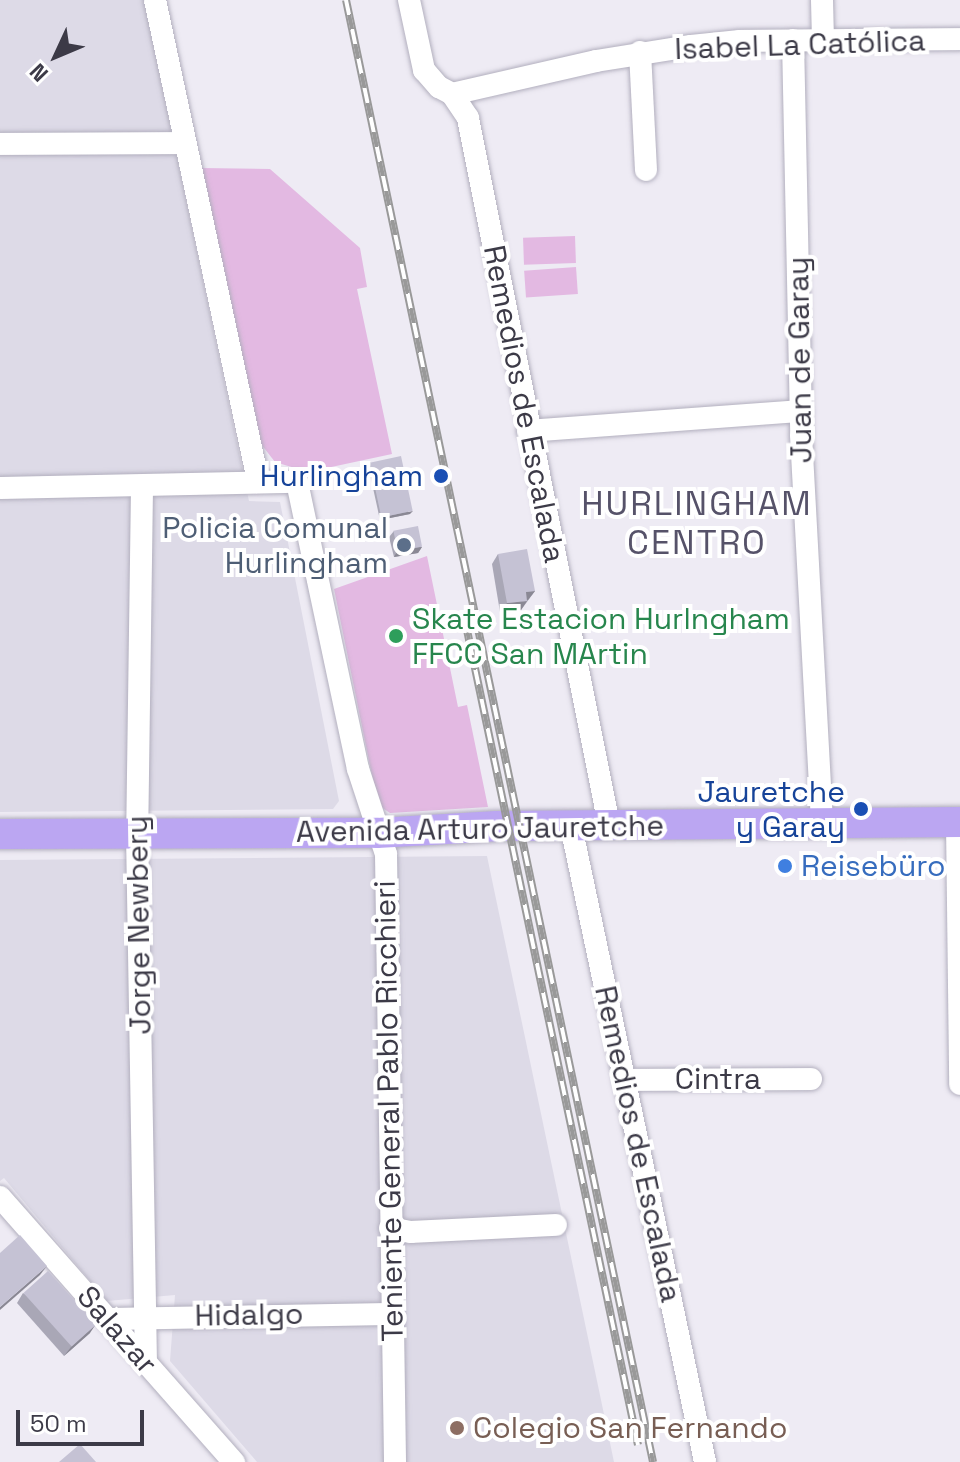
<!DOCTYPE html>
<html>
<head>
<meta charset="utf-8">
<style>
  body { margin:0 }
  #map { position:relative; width:960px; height:1462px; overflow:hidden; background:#eeebf4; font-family:"Space Grotesk",sans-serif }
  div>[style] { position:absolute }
  .residential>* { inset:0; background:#dddae7 }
  .green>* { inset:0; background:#e3b9e2; transform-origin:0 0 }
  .roads { filter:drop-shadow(0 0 2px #b2afbe) drop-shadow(0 0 2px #b2afbe) }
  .minor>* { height:22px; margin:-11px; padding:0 11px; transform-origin:11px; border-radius:11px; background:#fff }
  .major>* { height:30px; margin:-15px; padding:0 15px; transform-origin:15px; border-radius:15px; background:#bba6f2 }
  .rail>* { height:8px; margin-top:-4px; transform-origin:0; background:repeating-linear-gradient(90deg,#fff 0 15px,#999 0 30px); box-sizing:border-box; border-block:2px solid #999 }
  .wall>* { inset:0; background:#a9a7b6 }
  .shaded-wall>* { inset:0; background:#8a8894 }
  .building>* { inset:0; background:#c5c2d4; transform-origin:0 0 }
  .dots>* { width:22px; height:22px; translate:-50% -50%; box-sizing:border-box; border:4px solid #fff; border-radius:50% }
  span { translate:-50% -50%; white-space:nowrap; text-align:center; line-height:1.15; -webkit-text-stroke:8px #fff; paint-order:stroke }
  .street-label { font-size:30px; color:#3c3a47 }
  .transit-label { font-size:30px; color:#164399 }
  .right { translate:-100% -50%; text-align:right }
  .service-label { font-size:30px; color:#4e5e75 }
  .leisure-label { font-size:30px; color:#27864d }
  .left { translate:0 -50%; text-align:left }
  .shop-label { font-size:30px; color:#366cbe }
  .education-label { font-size:30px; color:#785e54 }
  .quarter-label { font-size:34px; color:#565269; letter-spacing:2px }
  .north { position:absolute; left:16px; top:16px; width:80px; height:80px; -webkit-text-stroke:6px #fff; paint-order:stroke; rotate:226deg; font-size:22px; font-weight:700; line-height:32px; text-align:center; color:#3c3a47 }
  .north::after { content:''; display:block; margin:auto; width:28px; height:36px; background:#3c3a47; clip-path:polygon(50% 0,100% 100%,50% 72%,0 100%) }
  .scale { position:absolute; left:16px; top:1410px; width:128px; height:36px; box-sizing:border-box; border:4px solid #3c3a47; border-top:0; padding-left:10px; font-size:24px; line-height:28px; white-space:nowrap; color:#3c3a47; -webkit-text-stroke:6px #fff; paint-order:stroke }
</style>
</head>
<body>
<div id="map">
  <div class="residential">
    <i style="clip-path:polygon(0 0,144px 0,249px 501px,280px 502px,339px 801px,333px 809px,0 812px)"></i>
    <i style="clip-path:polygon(487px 856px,614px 1462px,257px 1462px,170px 1361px,175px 1295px,107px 1301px,4px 1178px,0 1181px,0 860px)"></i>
  </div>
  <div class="green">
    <i style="clip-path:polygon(201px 168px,270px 169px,360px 248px,367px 287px,357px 289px,392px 454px,308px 472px,275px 462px,261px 444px)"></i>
    <i style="left:575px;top:236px;width:27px;height:52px;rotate:88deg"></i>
    <i style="left:576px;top:267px;width:27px;height:52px;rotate:86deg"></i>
    <i style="clip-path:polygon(427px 556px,458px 707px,467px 705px,488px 807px,390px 813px,378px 805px,334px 589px)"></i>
  </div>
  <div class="roads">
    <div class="minor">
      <i style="left:155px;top:0;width:493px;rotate:77.9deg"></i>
      <i style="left:409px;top:0;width:72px;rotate:77.9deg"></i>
      <i style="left:424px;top:70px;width:23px;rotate:49deg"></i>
      <i style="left:439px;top:87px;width:15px;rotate:28deg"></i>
      <i style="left:452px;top:94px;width:29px;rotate:56deg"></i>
      <i style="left:468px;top:118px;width:721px;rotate:78.72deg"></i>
      <i style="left:822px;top:0;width:41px;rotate:88.6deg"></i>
      <i style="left:793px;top:40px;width:395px;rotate:88.8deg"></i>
      <i style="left:801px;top:435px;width:389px;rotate:86.9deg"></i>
      <i style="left:640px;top:52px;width:118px;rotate:87.1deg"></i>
      <i style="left:452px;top:94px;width:148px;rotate:-12.9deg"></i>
      <i style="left:596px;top:61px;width:96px;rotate:-9deg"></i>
      <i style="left:691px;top:46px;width:49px;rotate:-5.8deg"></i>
      <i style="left:740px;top:41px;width:220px;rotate:-0.5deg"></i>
      <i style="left:0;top:144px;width:185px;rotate:-0.3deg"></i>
      <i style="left:528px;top:431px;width:274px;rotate:-4.2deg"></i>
      <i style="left:0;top:488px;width:297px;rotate:-1.2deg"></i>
      <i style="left:297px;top:482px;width:293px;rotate:78deg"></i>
      <i style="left:358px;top:769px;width:89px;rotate:71.8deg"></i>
      <i style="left:386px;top:854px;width:608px;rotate:89.15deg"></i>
      <i style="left:142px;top:488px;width:345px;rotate:90.8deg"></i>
      <i style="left:137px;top:833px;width:530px;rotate:89.03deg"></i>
      <i style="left:957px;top:822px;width:262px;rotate:89.3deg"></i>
      <i style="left:571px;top:826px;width:650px;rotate:78.1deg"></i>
      <i style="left:624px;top:1080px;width:187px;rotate:-0.3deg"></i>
      <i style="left:0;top:1197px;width:354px;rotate:48.6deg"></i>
      <i style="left:390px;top:1228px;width:21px;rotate:11deg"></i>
      <i style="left:411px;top:1232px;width:145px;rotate:-2.8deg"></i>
      <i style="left:107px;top:1319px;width:284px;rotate:-1deg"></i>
    </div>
    <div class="major">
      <i style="left:0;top:834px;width:377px;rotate:-0.2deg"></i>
      <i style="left:377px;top:833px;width:121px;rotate:-3.3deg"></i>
      <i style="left:498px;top:826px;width:462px;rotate:-0.5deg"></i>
    </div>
  </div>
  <div class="rail">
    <i style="left:346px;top:0;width:1494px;rotate:78.14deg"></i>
    <i style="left:463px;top:611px;width:852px;rotate:78.15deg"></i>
  </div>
  <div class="wall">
    <i style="clip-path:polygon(370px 462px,410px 514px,380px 520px,368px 465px)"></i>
    <i style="clip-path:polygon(394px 531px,422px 547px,418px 553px,394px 557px,389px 537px)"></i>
    <i style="clip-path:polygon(498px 554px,535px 591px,521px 610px,500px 612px,492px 564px)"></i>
    <i style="clip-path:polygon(23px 1293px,90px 1333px,64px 1356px,17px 1303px)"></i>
  </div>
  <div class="shaded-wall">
    <i style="clip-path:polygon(413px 511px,410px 514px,380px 520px,382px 517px)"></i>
    <i style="clip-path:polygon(422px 547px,418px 553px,394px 557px,398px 550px)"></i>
    <i style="clip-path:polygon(535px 591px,528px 600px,519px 602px,526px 592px)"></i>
    <i style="clip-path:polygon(527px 601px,521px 610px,500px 612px,507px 603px)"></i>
    <i style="clip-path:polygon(47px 1266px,40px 1275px,0 1310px,0 1307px)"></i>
    <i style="clip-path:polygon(96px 1324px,90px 1333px,64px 1356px,71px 1347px)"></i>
  </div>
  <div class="building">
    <i style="left:401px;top:456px;width:56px;height:32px;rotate:78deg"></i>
    <i style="left:418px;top:526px;width:21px;height:25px;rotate:79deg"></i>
    <i style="clip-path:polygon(527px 549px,535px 591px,526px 592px,527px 601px,507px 603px,498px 554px)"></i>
    <i style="clip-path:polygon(20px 1235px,47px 1266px,0 1307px,0 1253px)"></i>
    <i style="left:48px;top:1271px;width:72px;height:33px;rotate:48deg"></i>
    <i style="clip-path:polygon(80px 1444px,96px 1462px,59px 1462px)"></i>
  </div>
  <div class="dots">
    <i style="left:441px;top:476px;background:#1a4fb4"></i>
    <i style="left:404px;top:545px;background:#5c6f8a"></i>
    <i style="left:396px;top:636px;background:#2e9e5b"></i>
    <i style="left:861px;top:809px;background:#1a4fb4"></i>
    <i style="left:785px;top:866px;background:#3f7fe0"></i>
    <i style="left:457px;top:1428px;background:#8d6e63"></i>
  </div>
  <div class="street-label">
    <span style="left:800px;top:45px;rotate:-2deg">Isabel La Católica</span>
    <span style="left:800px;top:360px;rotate:-91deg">Juan de Garay</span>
    <span style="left:524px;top:404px;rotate:79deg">Remedios de Escalada</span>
    <span style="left:480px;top:829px;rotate:-1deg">Avenida Arturo Jauretche</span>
    <span style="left:139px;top:925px;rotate:-91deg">Jorge Newbery</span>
    <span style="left:718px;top:1079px">Cintra</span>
    <span style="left:389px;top:1111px;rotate:-91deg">Teniente General Pablo Ricchieri</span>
    <span style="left:638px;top:1144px;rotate:78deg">Remedios de Escalada</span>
    <span style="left:249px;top:1315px;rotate:-1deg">Hidalgo</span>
    <span style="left:117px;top:1330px;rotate:49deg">Salazar</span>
  </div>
  <div class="transit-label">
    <span class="right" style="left:423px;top:476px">Hurlingham</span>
    <span class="right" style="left:845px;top:809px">Jauretche<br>y Garay</span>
  </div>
  <div class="service-label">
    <span class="right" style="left:388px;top:545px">Policia Comunal<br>Hurlingham</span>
  </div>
  <div class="leisure-label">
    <span class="left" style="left:412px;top:636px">Skate Estacion Hurlngham<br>FFCC San MArtin</span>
  </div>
  <div class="shop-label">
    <span class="left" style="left:801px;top:866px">Reisebüro</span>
  </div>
  <div class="education-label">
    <span class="left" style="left:473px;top:1428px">Colegio San Fernando</span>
  </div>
  <div class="quarter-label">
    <span style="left:697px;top:523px">HURLINGHAM<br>CENTRO</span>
  </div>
  <div class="north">N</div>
  <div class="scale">50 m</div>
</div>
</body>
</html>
